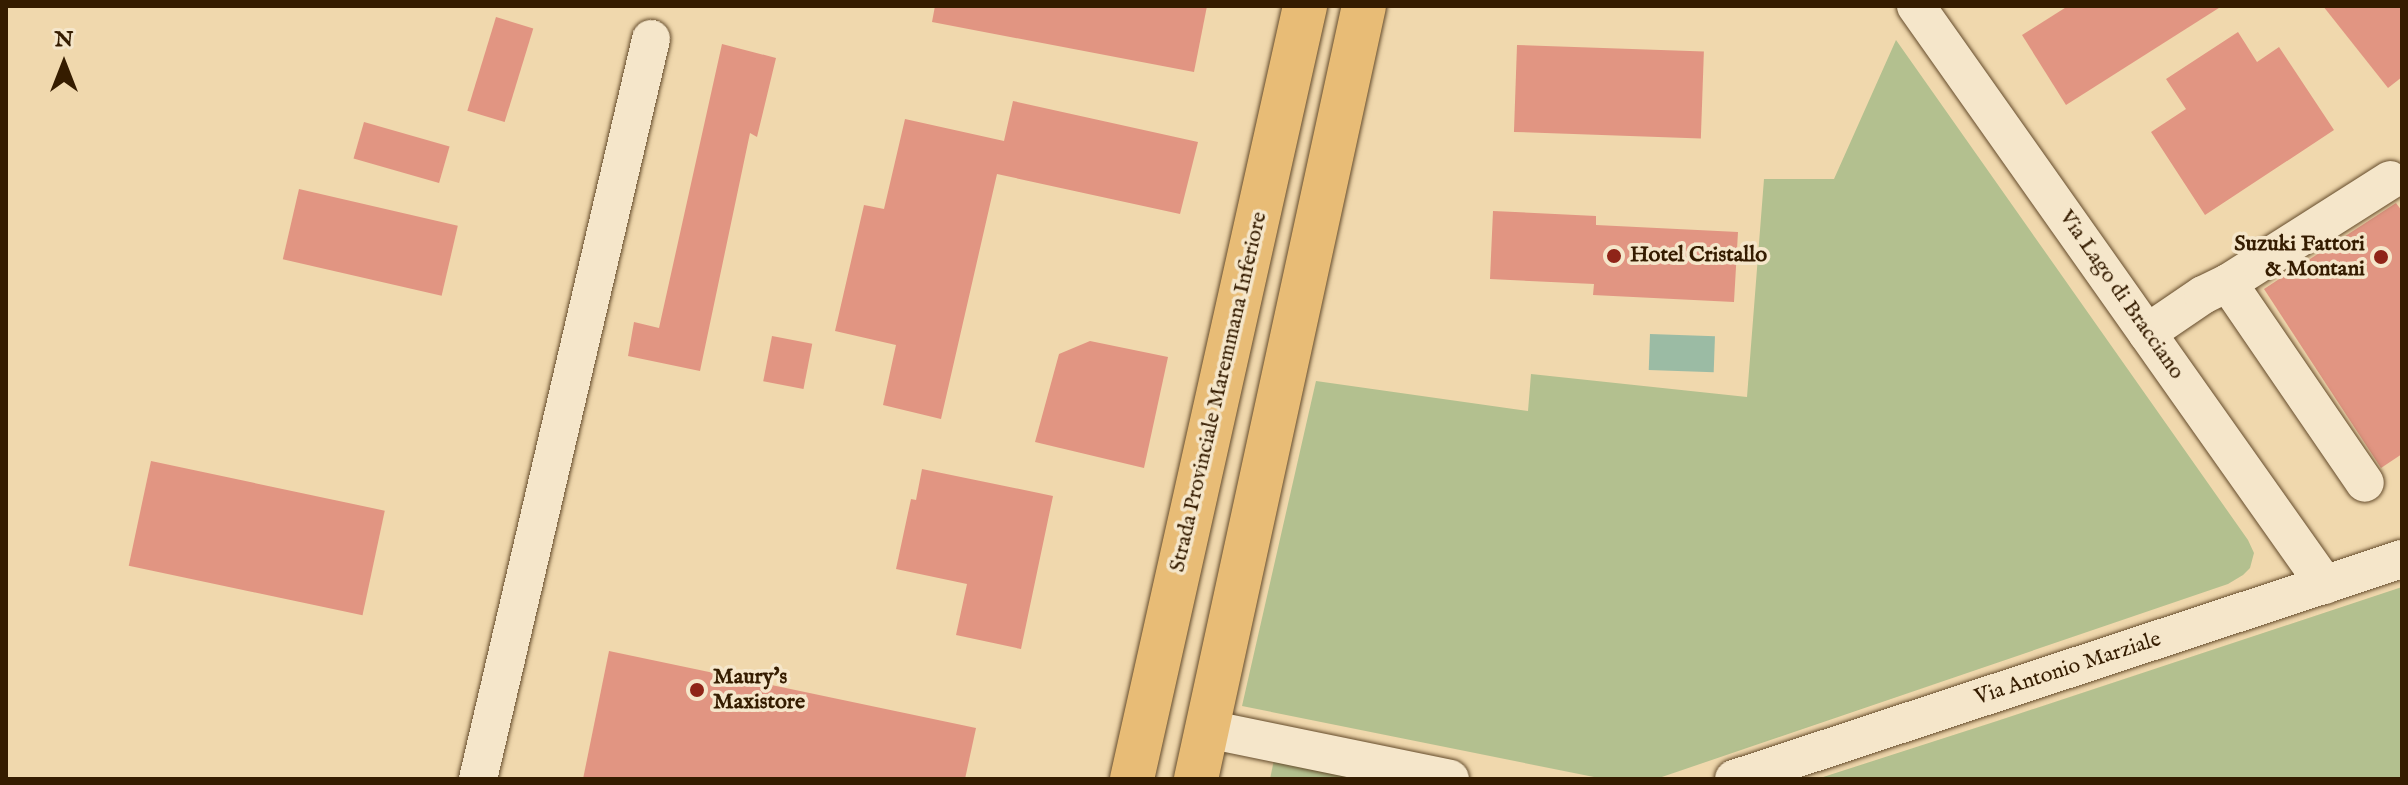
<!DOCTYPE html>
<html>
<head>
<meta charset="utf-8">
<style>
  body { margin:0 }
  #map { position:relative; width:2408px; height:785px; overflow:hidden; background:#f0d8ad; font-family:"IM FELL English",serif }
  div>[style] { position:absolute }
  .green>* { inset:0; background:#b3c08f }
  .water>* { inset:0; background:#9bbba4; transform-origin:0 0 }
  .building>* { inset:0; background:#e19582; transform-origin:0 0 }
  .roads { filter:drop-shadow(0 0 2px #644b2b) drop-shadow(0 0 2px #644b2b) }
  .minor>* { height:38px; margin:-19px; padding:0 19px; transform-origin:19px; border-radius:19px; background:#f5e6ca }
  .major>* { height:44px; margin:-22px; padding:0 22px; transform-origin:22px; border-radius:22px; background:#e8bc76 }
  .dots>* { width:22px; height:22px; translate:-50% -50%; box-sizing:border-box; border:4px solid #f5e6ca; border-radius:50% }
  span { translate:-50% -50%; white-space:nowrap; text-align:center; line-height:1.15; -webkit-text-stroke:7px #f5e6ca; paint-order:stroke }
  .poi-label { font-size:22px; color:#351c00; font-weight:700 }
  .right { translate:-100% -50%; text-align:right }
  .left { translate:0 -50%; text-align:left }
  .street-label { font-size:22px; color:#351c00 }
  .frame { position:absolute; inset:0; border:8px solid #351c00; pointer-events:none }
  .north { position:absolute; left:24px; top:24px; width:80px; height:80px; -webkit-text-stroke:6px #f5e6ca; paint-order:stroke; rotate:0deg; font-size:22px; font-weight:700; line-height:32px; text-align:center; color:#351c00 }
  .north::after { content:''; display:block; margin:auto; width:28px; height:36px; background:#351c00; clip-path:polygon(50% 0,100% 100%,50% 72%,0 100%) }
</style>
</head>
<body>
<div id="map">
  <div class="green">
    <i style="clip-path:polygon(1896px 40px,2248px 540px,2254px 553px,2250px 568px,2243px 575px,2228px 584px,1656px 779px,1594px 777px,1242px 706px,1316px 381px,1528px 411px,1531px 374px,1747px 397px,1764px 179px,1834px 179px)"></i>
    <i style="clip-path:polygon(2402px 587px,2402px 779px,1817px 779px,1997px 721px)"></i>
    <i style="clip-path:polygon(1274px 760px,1365px 779px,1270px 779px)"></i>
  </div>
  <div class="water">
    <i style="left:1650px;top:334px;width:65px;height:36px;rotate:2deg"></i>
  </div>
  <div class="building">
    <i style="clip-path:polygon(935px 6px,1207px 6px,1194px 72px,932px 22px)"></i>
    <i style="clip-path:polygon(2068px 6px,2222px 6px,2066px 105px,2022px 35px)"></i>
    <i style="clip-path:polygon(2323px 6px,2402px 6px,2402px 77px,2388px 88px)"></i>
    <i style="left:496px;top:17px;width:39px;height:98px;rotate:17deg"></i>
    <i style="clip-path:polygon(2238px 32px,2257px 62px,2279px 47px,2334px 130px,2205px 215px,2151px 132px,2186px 109px,2166px 79px)"></i>
    <i style="clip-path:polygon(722px 44px,776px 58px,757px 137px,750px 133px,700px 371px,628px 356px,634px 322px,659px 328px)"></i>
    <i style="left:1517px;top:45px;width:187px;height:87px;rotate:2deg"></i>
    <i style="clip-path:polygon(1013px 101px,1198px 142px,1180px 214px,997px 174px,941px 419px,883px 405px,896px 345px,835px 331px,864px 205px,884px 209px,905px 119px,1004px 141px)"></i>
    <i style="left:364px;top:122px;width:89px;height:38px;rotate:16deg"></i>
    <i style="left:299px;top:189px;width:163px;height:72px;rotate:13deg"></i>
    <i style="clip-path:polygon(2396px 203px,2402px 211px,2402px 454px,2381px 468px,2264px 289px)"></i>
    <i style="clip-path:polygon(1493px 211px,1596px 216px,1596px 225px,1738px 232px,1734px 302px,1593px 295px,1594px 284px,1490px 279px)"></i>
    <i style="left:772px;top:336px;width:41px;height:46px;rotate:11deg"></i>
    <i style="clip-path:polygon(1090px 341px,1168px 357px,1144px 468px,1035px 442px,1059px 354px)"></i>
    <i style="left:151px;top:461px;width:239px;height:107px;rotate:12deg"></i>
    <i style="clip-path:polygon(922px 469px,1053px 496px,1021px 649px,956px 635px,967px 584px,896px 569px,911px 499px,916px 500px)"></i>
    <i style="clip-path:polygon(609px 651px,976px 728px,965px 779px,583px 779px)"></i>
  </div>
  <div class="roads">
    <div class="minor">
      <i style="left:1916px;top:6px;width:709px;rotate:54.76deg"></i>
      <i style="left:2228px;top:283px;width:192px;rotate:-32.4deg"></i>
      <i style="left:2147px;top:333px;width:68px;rotate:-34.2deg"></i>
      <i style="left:2203px;top:295px;width:28px;rotate:-26deg"></i>
      <i style="left:2228px;top:283px;width:242px;rotate:55.6deg"></i>
      <i style="left:1207px;top:729px;width:248px;rotate:11.6deg"></i>
      <i style="left:478px;top:779px;width:760px;rotate:-76.84deg"></i>
      <i style="left:1734px;top:779px;width:703px;rotate:-18.23deg"></i>
    </div>
    <div class="major">
      <i style="left:1132px;top:779px;width:792px;rotate:-77.38deg"></i>
      <i style="left:1196px;top:779px;width:791px;rotate:-77.74deg"></i>
    </div>
  </div>
  <div class="dots">
    <i style="left:1614px;top:256px;background:#8f2418"></i>
    <i style="left:2381px;top:257px;background:#8f2418"></i>
    <i style="left:697px;top:690px;background:#8f2418"></i>
  </div>
  <div class="poi-label">
    <span class="right" style="left:2365px;top:257px">Suzuki Fattori<br>&amp; Montani</span>
    <span class="left" style="left:1630px;top:256px">Hotel Cristallo</span>
    <span class="left" style="left:713px;top:690px">Maury's<br>Maxistore</span>
  </div>
  <div class="street-label">
    <span style="left:2121px;top:295px;rotate:55deg">Via Lago di Bracciano</span>
    <span style="left:1219px;top:392px;rotate:-77deg">Strada Provinciale Maremmana Inferiore</span>
    <span style="left:2068px;top:669px;rotate:-18deg">Via Antonio Marziale</span>
  </div>
  <div class="frame"></div>
  <div class="north">N</div>
</div>
</body>
</html>
